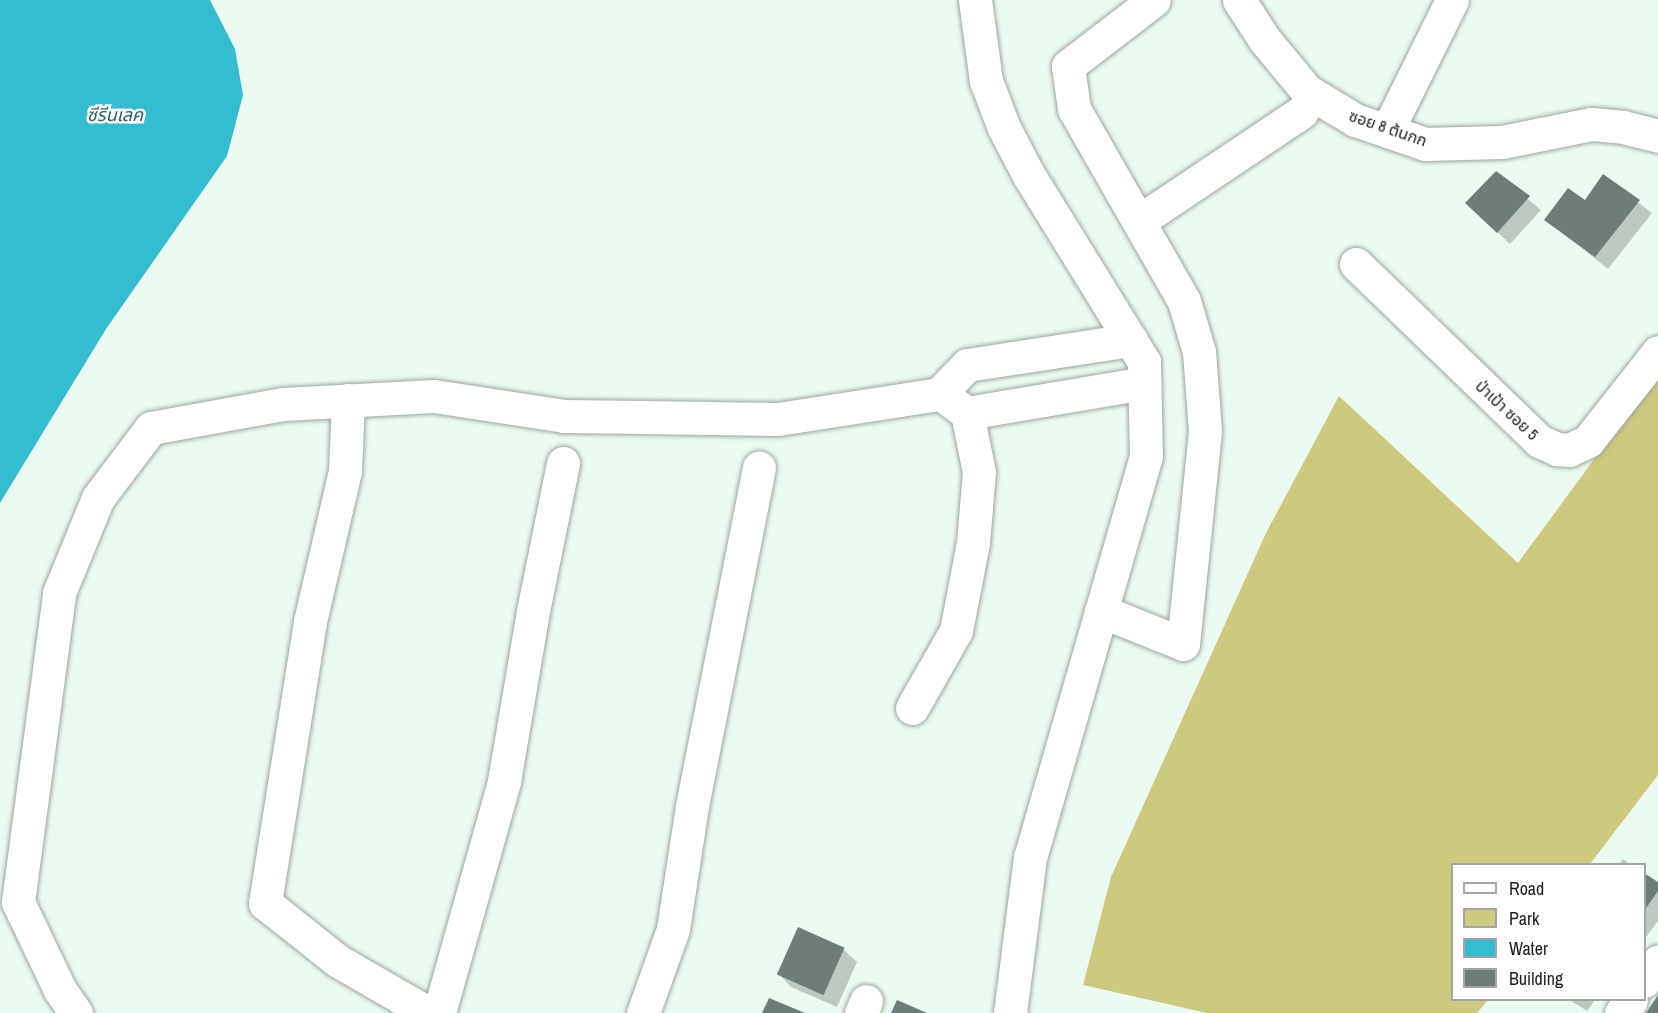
<!DOCTYPE html>
<html>
<head>
<meta charset="utf-8">
<style>
  body { margin:0 }
  #map { position:relative; width:1658px; height:1013px; overflow:hidden; background:#ecfbf1; font-family:"Archivo Narrow","Noto Sans Thai",sans-serif }
  div>[style] { position:absolute }
  .green>* { inset:0; background:#cdc97e }
  .water>* { inset:0; background:#34bdd0 }
  .shadow>* { inset:0; background:#0003 }
  .building>* { inset:0; background:#6c7d7a; transform-origin:0 0 }
  .roads { filter:drop-shadow(0 0 2px #99a79e) drop-shadow(0 0 2px #99a79e) }
  .minor>* { height:33px; margin:-16.5px; padding:0 16.5px; transform-origin:16.5px; border-radius:16.5px; background:#fff }
  span { translate:-50% -50%; white-space:nowrap; text-align:center; line-height:1.15; -webkit-text-stroke:5px #fff; paint-order:stroke }
  .street-label { font-size:16px; color:#1a1f1c }
  .water-label { font-size:18px; color:#2b6069; font-style:italic }
  .legend { position:absolute; left:1451px; top:863px; width:195px; height:138px; box-sizing:border-box; background:#fff; border:2px solid #a3a5a4; margin:0; padding:8px 10px; list-style:none; font-size:18px; color:#1a1f1c }
  .legend li { display:flex; align-items:center; gap:12px; height:30px }
  .legend b { width:30px; border:2px solid #a3a5a4 }
</style>
</head>
<body>
<div id="map">
  <div class="green">
    <i style="clip-path:polygon(1658px 372px,1658px 775px,1590px 864px,1452px 864px,1452px 1000px,1488px 1000px,1477px 1013px,1207px 1013px,1083px 985px,1111px 877px,1266px 533px,1339px 396px,1518px 563px)"></i>
  </div>
  <div class="water">
    <i style="clip-path:polygon(0 0,210px 0,235px 49px,243px 95px,227px 156px,106px 329px,0 503px)"></i>
  </div>
  <div class="shadow">
    <i style="clip-path:polygon(1496px 173px,1541px 210px,1510px 244px,1480px 216px)"></i>
    <i style="clip-path:polygon(1603px 176px,1652px 213px,1608px 269px,1546px 220px,1586px 202px)"></i>
    <i style="clip-path:polygon(1623px 859px,1630px 864px,1619px 864px)"></i>
    <i style="clip-path:polygon(1644px 875px,1658px 884px,1658px 921px,1644px 940px)"></i>
    <i style="clip-path:polygon(844px 950px,857px 962px,837px 1007px,791px 987px,779px 974px)"></i>
    <i style="clip-path:polygon(1570px 1000px,1595px 1000px,1587px 1011px)"></i>
  </div>
  <div class="building">
    <i style="clip-path:polygon(1496px 171px,1530px 196px,1497px 233px,1465px 203px)"></i>
    <i style="clip-path:polygon(1603px 174px,1640px 200px,1595px 257px,1544px 220px,1568px 188px,1585px 200px)"></i>
    <i style="clip-path:polygon(1644px 873px,1658px 882px,1658px 891px,1644px 911px)"></i>
    <i style="left:798px;top:927px;width:51px;height:52px;rotate:24deg"></i>
    <i style="clip-path:polygon(1658px 995px,1658px 1013px,1646px 1013px)"></i>
    <i style="clip-path:polygon(769px 998px,805px 1013px,762px 1013px)"></i>
    <i style="clip-path:polygon(897px 1000px,927px 1013px,891px 1013px)"></i>
  </div>
  <div class="roads">
    <div class="minor">
      <i style="left:975px;top:0;width:82px;rotate:82.3deg"></i>
      <i style="left:986px;top:81px;width:50px;rotate:69deg"></i>
      <i style="left:1004px;top:128px;width:52px;rotate:62.4deg"></i>
      <i style="left:1028px;top:174px;width:221px;rotate:58.3deg"></i>
      <i style="left:1144px;top:362px;width:94px;rotate:88.8deg"></i>
      <i style="left:1146px;top:456px;width:417px;rotate:106.1deg"></i>
      <i style="left:1030px;top:857px;width:157px;rotate:97.3deg"></i>
      <i style="left:1239px;top:0;width:46px;rotate:57.3deg"></i>
      <i style="left:1264px;top:39px;width:67px;rotate:50.4deg"></i>
      <i style="left:1307px;top:91px;width:56px;rotate:31.1deg"></i>
      <i style="left:1355px;top:120px;width:74px;rotate:18.9deg"></i>
      <i style="left:1425px;top:144px;width:77px;rotate:-1.5deg"></i>
      <i style="left:1502px;top:142px;width:91px;rotate:-11.4deg"></i>
      <i style="left:1591px;top:124px;width:32px;rotate:5deg"></i>
      <i style="left:1623px;top:127px;width:36px;rotate:14deg"></i>
      <i style="left:1387px;top:131px;width:146px;rotate:-63.6deg"></i>
      <i style="left:1139px;top:221px;width:196px;rotate:-33.8deg"></i>
      <i style="left:1356px;top:264px;width:255px;rotate:44deg"></i>
      <i style="left:1539px;top:441px;width:20px;rotate:24deg"></i>
      <i style="left:1557px;top:449px;width:12px;rotate:5deg"></i>
      <i style="left:1569px;top:450px;width:21px;rotate:-25deg"></i>
      <i style="left:1588px;top:441px;width:113px;rotate:-51.8deg"></i>
      <i style="left:348px;top:400px;width:71px;rotate:92.4deg"></i>
      <i style="left:345px;top:471px;width:155px;rotate:103.1deg"></i>
      <i style="left:310px;top:622px;width:285px;rotate:99.1deg"></i>
      <i style="left:265px;top:903px;width:93px;rotate:38.5deg"></i>
      <i style="left:338px;top:961px;width:104px;rotate:30deg"></i>
      <i style="left:949px;top:400px;width:22px;rotate:36deg"></i>
      <i style="left:967px;top:413px;width:180px;rotate:-9.6deg"></i>
      <i style="left:1101px;top:611px;width:88px;rotate:21.9deg"></i>
      <i style="left:1183px;top:644px;width:214px;rotate:-84.1deg"></i>
      <i style="left:1205px;top:431px;width:79px;rotate:-94.3deg"></i>
      <i style="left:1199px;top:352px;width:53px;rotate:-106.4deg"></i>
      <i style="left:1184px;top:301px;width:221px;rotate:-119.8deg"></i>
      <i style="left:1074px;top:109px;width:43px;rotate:-97.9deg"></i>
      <i style="left:1068px;top:66px;width:108px;rotate:-37.5deg"></i>
      <i style="left:912px;top:708px;width:89px;rotate:-60.3deg"></i>
      <i style="left:956px;top:631px;width:90px;rotate:-79.1deg"></i>
      <i style="left:973px;top:543px;width:71px;rotate:-85.2deg"></i>
      <i style="left:979px;top:472px;width:60px;rotate:-101.5deg"></i>
      <i style="left:1644px;top:981px;width:24px;rotate:-54deg"></i>
      <i style="left:76px;top:1013px;width:28px;rotate:-125deg"></i>
      <i style="left:60px;top:990px;width:98px;rotate:-115.5deg"></i>
      <i style="left:18px;top:902px;width:312px;rotate:-82.4deg"></i>
      <i style="left:59px;top:593px;width:103px;rotate:-67.7deg"></i>
      <i style="left:98px;top:498px;width:88px;rotate:-52.9deg"></i>
      <i style="left:151px;top:428px;width:134px;rotate:-10.3deg"></i>
      <i style="left:283px;top:404px;width:151px;rotate:-3deg"></i>
      <i style="left:434px;top:396px;width:132px;rotate:8.7deg"></i>
      <i style="left:564px;top:416px;width:214px;rotate:0.8deg"></i>
      <i style="left:778px;top:419px;width:163px;rotate:-8.8deg"></i>
      <i style="left:939px;top:394px;width:40px;rotate:-46deg"></i>
      <i style="left:967px;top:365px;width:166px;rotate:-8.7deg"></i>
      <i style="left:439px;top:1013px;width:241px;rotate:-74.3deg"></i>
      <i style="left:504px;top:781px;width:172px;rotate:-80.3deg"></i>
      <i style="left:533px;top:611px;width:151px;rotate:-78.5deg"></i>
      <i style="left:643px;top:1013px;width:89px;rotate:-70.3deg"></i>
      <i style="left:673px;top:929px;width:124px;rotate:-81.2deg"></i>
      <i style="left:692px;top:806px;width:345px;rotate:-78.8deg"></i>
      <i style="left:861px;top:1013px;width:13px;rotate:-67deg"></i>
      <i style="left:1621px;top:1013px;width:16px;rotate:-52deg"></i>
    </div>
  </div>
  <div class="street-label">
    <span style="left:1388px;top:128px;rotate:19deg">ซอย 8 ต้นกก</span>
    <span style="left:1507px;top:410px;rotate:43deg">ป่าเป้า ซอย 5</span>
  </div>
  <div class="water-label">
    <span style="left:115px;top:115px">ซีรีนเลค</span>
  </div>
  <ul class="legend">
  <li><b style="height:8px;background:#fff"></b>Road</li>
  <li><b style="height:16px;background:#cdc97e"></b>Park</li>
  <li><b style="height:16px;background:#34bdd0"></b>Water</li>
  <li><b style="height:16px;background:#6c7d7a"></b>Building</li>
  </ul>
</div>
</body>
</html>
